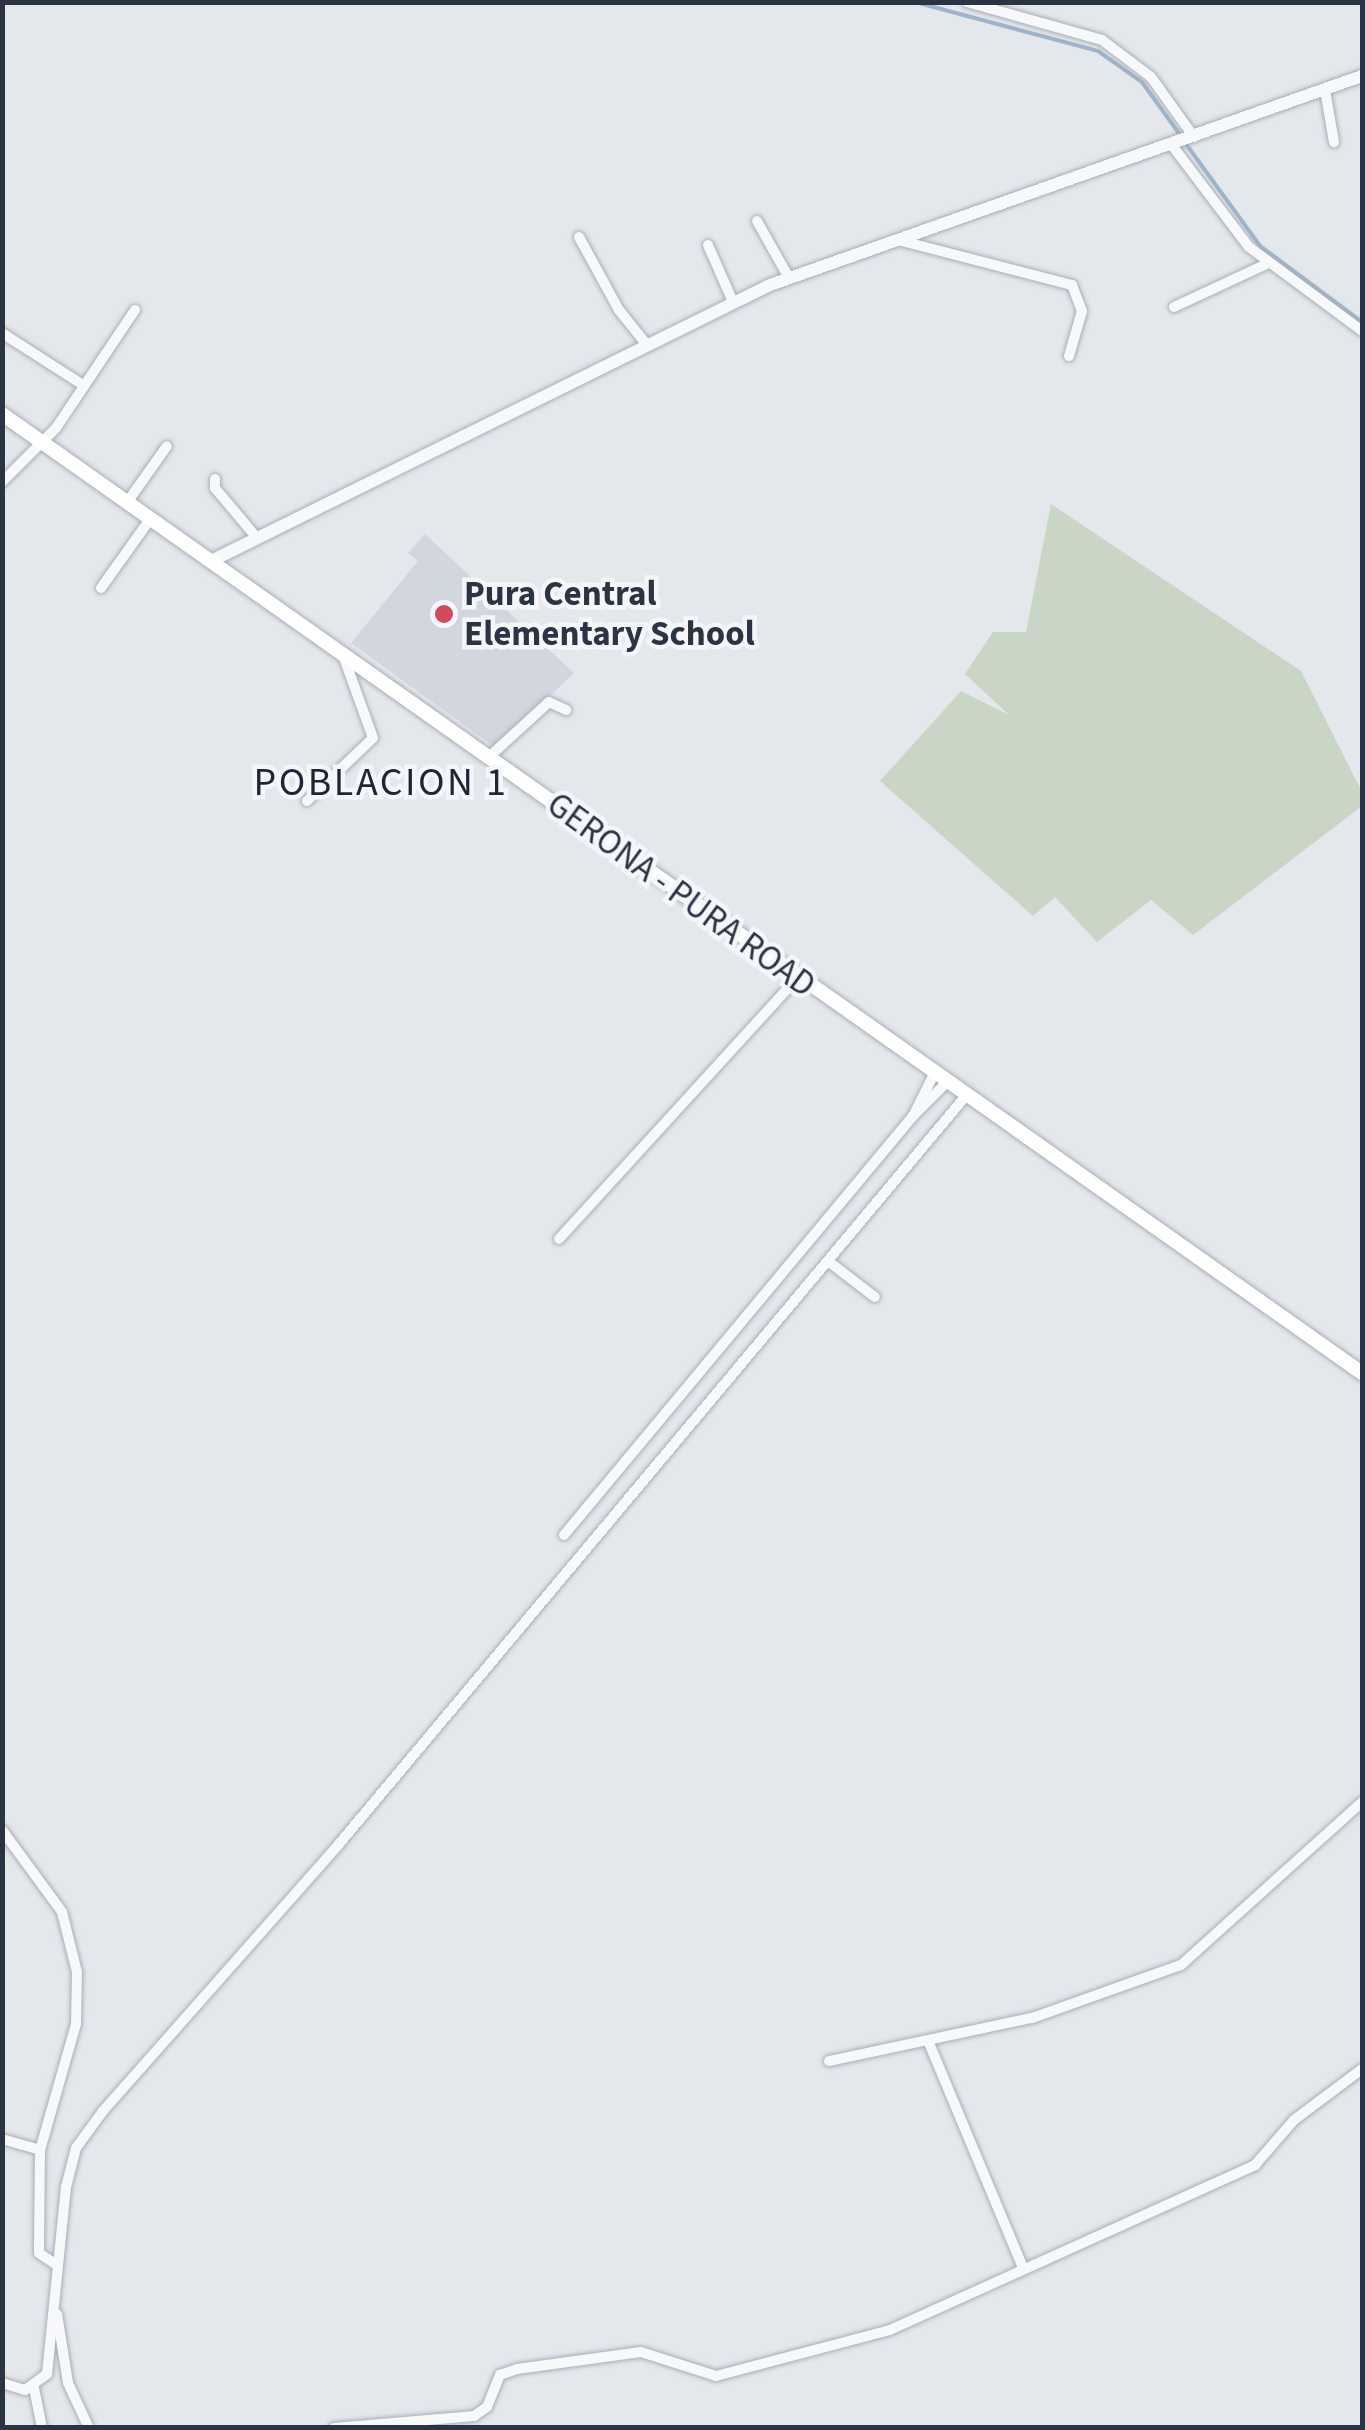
<!DOCTYPE html>
<html>
<head>
<meta charset="utf-8">
<style>
  body { margin:0 }
  #map { position:relative; width:1365px; height:2430px; overflow:hidden; background:#e4e7ec; font-family:"Source Sans 3",sans-serif }
  div>[style] { position:absolute }
  .built>* { inset:0; background:#d2d6de }
  .green>* { inset:0; background:#c9d6c5 }
  .stream>* { height:4px; margin:-2px; padding:0 2px; transform-origin:2px; border-radius:2px; background:#9fb4cc }
  .roads { filter:drop-shadow(0 0 2px #a9aeb7) drop-shadow(0 0 2px #a9aeb7) }
  .minor>* { height:10px; margin:-5px; padding:0 5px; transform-origin:5px; border-radius:5px; background:#f7f8fa }
  .tertiary>* { height:12px; margin:-6px; padding:0 6px; transform-origin:6px; border-radius:6px; background:#f7f8fa }
  .secondary>* { height:14px; margin:-7px; padding:0 7px; transform-origin:7px; border-radius:7px; background:#fff }
  .dots>* { width:28px; height:28px; translate:-50% -50%; box-sizing:border-box; border:5px solid #f4f6f9; border-radius:50% }
  span { translate:-50% -50%; white-space:nowrap; text-align:center; line-height:1.15; -webkit-text-stroke:9px #f4f6f9; paint-order:stroke }
  .poi-label { font-size:35px; color:#2b3445; font-weight:700 }
  .left { translate:0 -50%; text-align:left }
  .street-label { font-size:35px; color:#2b3445 }
  .quarter-label { font-size:40px; color:#1d2536; letter-spacing:2.5px }
  .frame { position:absolute; inset:0; border:5px solid #2b3445; pointer-events:none }
</style>
</head>
<body>
<div id="map">
  <div class="built">
    <i style="clip-path:polygon(425px 534px,574px 673px,496px 748px,351px 643px,418px 561px,408px 553px)"></i>
  </div>
  <div class="green">
    <i style="clip-path:polygon(1051px 504px,1301px 671px,1362px 792px,1362px 806px,1193px 935px,1151px 900px,1097px 942px,1055px 897px,1033px 916px,880px 781px,961px 691px,1009px 715px,965px 674px,993px 632px,1026px 632px)"></i>
  </div>
  <div class="stream">
    <i style="left:915px;top:2px;width:189px;rotate:15deg"></i>
    <i style="left:1098px;top:51px;width:54px;rotate:35.2deg"></i>
    <i style="left:1142px;top:82px;width:67px;rotate:54.2deg"></i>
    <i style="left:1186px;top:144px;width:126px;rotate:54deg"></i>
    <i style="left:1260px;top:246px;width:127px;rotate:36.7deg"></i>
  </div>
  <div class="roads">
    <div class="minor">
      <i style="left:967px;top:2px;width:140px;rotate:15.7deg"></i>
      <i style="left:1102px;top:40px;width:61px;rotate:37.1deg"></i>
      <i style="left:1151px;top:77px;width:74px;rotate:54.4deg"></i>
      <i style="left:1325px;top:90px;width:53px;rotate:80.2deg"></i>
      <i style="left:1171px;top:144px;width:129px;rotate:52.9deg"></i>
      <i style="left:1249px;top:247px;width:141px;rotate:36.6deg"></i>
      <i style="left:757px;top:221px;width:65px;rotate:60.7deg"></i>
      <i style="left:579px;top:237px;width:83px;rotate:61.3deg"></i>
      <i style="left:619px;top:310px;width:45px;rotate:51.3deg"></i>
      <i style="left:898px;top:240px;width:180px;rotate:14.5deg"></i>
      <i style="left:1072px;top:285px;width:28px;rotate:69deg"></i>
      <i style="left:1082px;top:311px;width:47px;rotate:106.1deg"></i>
      <i style="left:708px;top:245px;width:62px;rotate:66.3deg"></i>
      <i style="left:1174px;top:307px;width:105px;rotate:-24.9deg"></i>
      <i style="left:2px;top:333px;width:96px;rotate:32.7deg"></i>
      <i style="left:215px;top:479px;width:9px;rotate:90deg"></i>
      <i style="left:215px;top:488px;width:65px;rotate:50deg"></i>
      <i style="left:2px;top:482px;width:76px;rotate:-45deg"></i>
      <i style="left:56px;top:428px;width:142px;rotate:-56.2deg"></i>
      <i style="left:128px;top:501px;width:67px;rotate:-54.7deg"></i>
      <i style="left:101px;top:588px;width:86px;rotate:-54.5deg"></i>
      <i style="left:490px;top:756px;width:80px;rotate:-42.5deg"></i>
      <i style="left:549px;top:702px;width:19px;rotate:25deg"></i>
      <i style="left:307px;top:801px;width:91px;rotate:-43.7deg"></i>
      <i style="left:373px;top:738px;width:88px;rotate:-109.9deg"></i>
      <i style="left:913px;top:1116px;width:45px;rotate:-45deg"></i>
      <i style="left:559px;top:1239px;width:352px;rotate:-47.6deg"></i>
      <i style="left:828px;top:1261px;width:59px;rotate:37.5deg"></i>
      <i style="left:564px;top:1535px;width:545px;rotate:-50.21deg"></i>
      <i style="left:913px;top:1116px;width:45px;rotate:-63.4deg"></i>
      <i style="left:2px;top:1830px;width:102px;rotate:53.8deg"></i>
      <i style="left:62px;top:1912px;width:62px;rotate:76deg"></i>
      <i style="left:77px;top:1972px;width:52px;rotate:91.1deg"></i>
      <i style="left:76px;top:2024px;width:131px;rotate:105.9deg"></i>
      <i style="left:40px;top:2150px;width:103px;rotate:90.6deg"></i>
      <i style="left:39px;top:2253px;width:22px;rotate:34deg"></i>
      <i style="left:929px;top:2043px;width:244px;rotate:67.3deg"></i>
      <i style="left:829px;top:2061px;width:208px;rotate:-12deg"></i>
      <i style="left:1032px;top:2018px;width:158px;rotate:-19.6deg"></i>
      <i style="left:1181px;top:1965px;width:244px;rotate:-42deg"></i>
      <i style="left:2px;top:2139px;width:40px;rotate:16deg"></i>
      <i style="left:57px;top:2314px;width:70px;rotate:80.9deg"></i>
      <i style="left:68px;top:2383px;width:50px;rotate:65deg"></i>
      <i style="left:2px;top:2383px;width:24px;rotate:17deg"></i>
      <i style="left:25px;top:2390px;width:27px;rotate:-36deg"></i>
      <i style="left:47px;top:2374px;width:188px;rotate:-84.2deg"></i>
      <i style="left:66px;top:2187px;width:40px;rotate:-75.6deg"></i>
      <i style="left:76px;top:2148px;width:46px;rotate:-53.9deg"></i>
      <i style="left:103px;top:2111px;width:356px;rotate:-48.5deg"></i>
      <i style="left:339px;top:1844px;width:973px;rotate:-50.04deg"></i>
      <i style="left:34px;top:2388px;width:41px;rotate:78.7deg"></i>
      <i style="left:334px;top:2428px;width:141px;rotate:-4.9deg"></i>
      <i style="left:474px;top:2416px;width:16px;rotate:-35deg"></i>
      <i style="left:487px;top:2407px;width:35px;rotate:-68deg"></i>
      <i style="left:500px;top:2375px;width:18px;rotate:-19deg"></i>
      <i style="left:517px;top:2369px;width:125px;rotate:-7.8deg"></i>
      <i style="left:641px;top:2352px;width:79px;rotate:17.7deg"></i>
      <i style="left:716px;top:2376px;width:180px;rotate:-14.8deg"></i>
      <i style="left:890px;top:2330px;width:401px;rotate:-24.3deg"></i>
      <i style="left:1255px;top:2165px;width:60px;rotate:-49.1deg"></i>
      <i style="left:1294px;top:2120px;width:85px;rotate:-36.9deg"></i>
    </div>
    <div class="tertiary">
      <i style="left:211px;top:561px;width:623px;rotate:-26.28deg"></i>
      <i style="left:770px;top:285px;width:628px;rotate:-19.45deg"></i>
    </div>
    <div class="secondary">
      <i style="left:2px;top:414px;width:1664px;rotate:35.19deg"></i>
    </div>
  </div>
  <div class="dots">
    <i style="left:444px;top:614px;background:#d1495b"></i>
  </div>
  <div class="poi-label">
    <span class="left" style="left:464px;top:614px">Pura Central<br>Elementary School</span>
  </div>
  <div class="street-label">
    <span style="left:681px;top:895px;rotate:36deg">GERONA - PURA ROAD</span>
  </div>
  <div class="quarter-label">
    <span style="left:381px;top:783px">POBLACION 1</span>
  </div>
  <div class="frame"></div>
</div>
</body>
</html>
